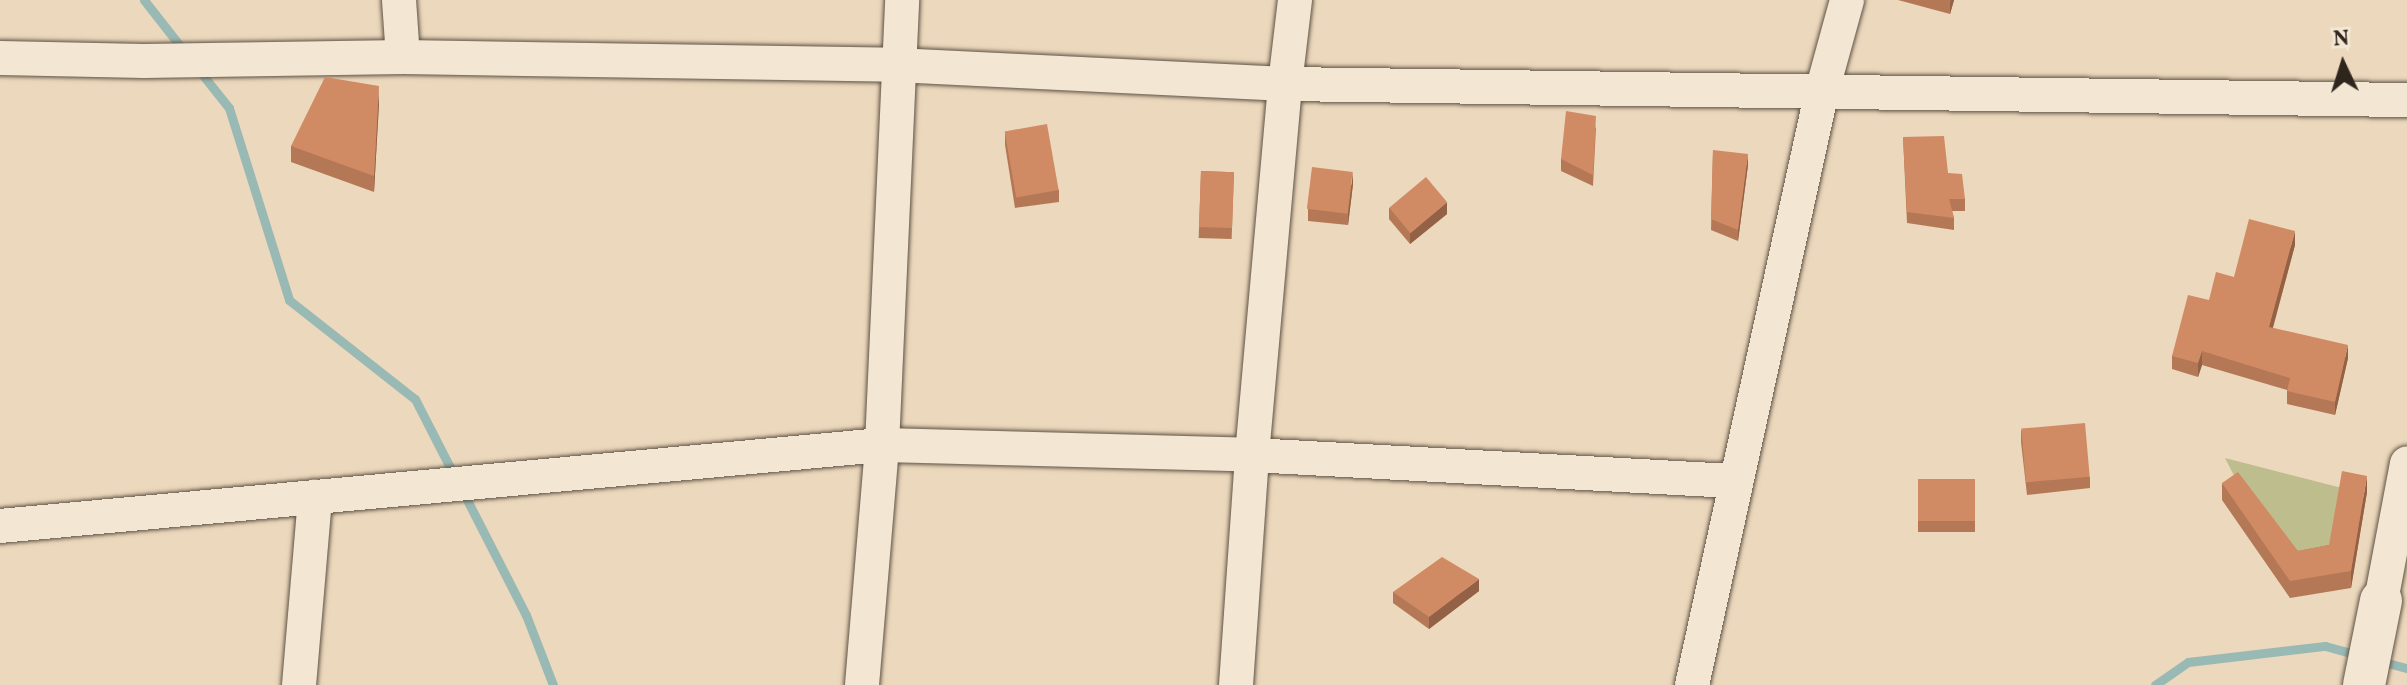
<!DOCTYPE html>
<html>
<head>
<meta charset="utf-8">
<style>
  body { margin:0 }
  #map { position:relative; width:2407px; height:685px; overflow:hidden; background:#ecd8bc; font-family:Vollkorn,serif }
  div>[style] { position:absolute }
  .green>* { inset:0; background:#bdbd8d }
  .stream>* { height:9px; margin:-4.5px; padding:0 4.5px; transform-origin:4.5px; border-radius:4.5px; background:#99b9b4 }
  .roads { filter:drop-shadow(0 0 2px #5e5245) drop-shadow(0 0 2px #5e5245) }
  .minor>* { height:34px; margin:-17px; padding:0 17px; transform-origin:17px; border-radius:17px; background:#f3e6d3 }
  .tertiary>* { height:42px; margin:-21px; padding:0 21px; transform-origin:21px; border-radius:21px; background:#f3e6d3 }
  .wall>* { inset:0; background:#b47856; transform-origin:0 0 }
  .shaded-wall>* { inset:0; background:#926146 }
  .building>* { inset:0; background:#d18b64; transform-origin:0 0 }
  span { translate:-50% -50%; white-space:nowrap; text-align:center; line-height:1.15; -webkit-text-stroke:7px #f3e6d3; paint-order:stroke }
  .north { position:absolute; left:2303px; top:24px; width:80px; height:80px; -webkit-text-stroke:6px #f3e6d3; paint-order:stroke; rotate:356deg; font-size:22px; font-weight:700; line-height:32px; text-align:center; color:#2e251d }
  .north::after { content:''; display:block; margin:auto; width:28px; height:36px; background:#2e251d; clip-path:polygon(50% 0,100% 100%,50% 72%,0 100%) }
</style>
</head>
<body>
<div id="map">
  <div class="green">
    <i style="clip-path:polygon(2225px 458px,2342px 488px,2329px 562px,2298px 568px,2245px 497px)"></i>
  </div>
  <div class="stream">
    <i style="left:144px;top:0;width:65px;rotate:51.9deg"></i>
    <i style="left:198px;top:69px;width:50px;rotate:51.5deg"></i>
    <i style="left:229px;top:108px;width:201px;rotate:72.6deg"></i>
    <i style="left:289px;top:300px;width:160px;rotate:38.2deg"></i>
    <i style="left:415px;top:399px;width:90px;rotate:62.9deg"></i>
    <i style="left:463px;top:492px;width:138px;rotate:62.9deg"></i>
    <i style="left:526px;top:615px;width:75px;rotate:68.9deg"></i>
    <i style="left:2380px;top:661px;width:28px;rotate:15deg"></i>
    <i style="left:2155px;top:685px;width:40px;rotate:-34.9deg"></i>
    <i style="left:2188px;top:662px;width:138px;rotate:-6.7deg"></i>
    <i style="left:2325px;top:646px;width:34px;rotate:15deg"></i>
  </div>
  <div class="roads">
    <div class="minor">
      <i style="left:399px;top:0;width:57px;rotate:86deg"></i>
      <i style="left:0;top:58px;width:144px;rotate:1.2deg"></i>
      <i style="left:144px;top:61px;width:259px;rotate:-0.9deg"></i>
      <i style="left:403px;top:57px;width:494px;rotate:0.9deg"></i>
      <i style="left:897px;top:65px;width:388px;rotate:2.8deg"></i>
      <i style="left:1285px;top:84px;width:1122px;rotate:0.82deg"></i>
      <i style="left:0;top:526px;width:886px;rotate:-5.25deg"></i>
      <i style="left:882px;top:445px;width:370px;rotate:1.5deg"></i>
      <i style="left:1252px;top:455px;width:485px;rotate:3.1deg"></i>
      <i style="left:2381px;top:601px;width:140px;rotate:-79.3deg"></i>
      <i style="left:299px;top:685px;width:189px;rotate:-85.1deg"></i>
      <i style="left:862px;top:685px;width:241px;rotate:-85.2deg"></i>
      <i style="left:882px;top:445px;width:445px;rotate:-87.4deg"></i>
      <i style="left:1236px;top:685px;width:231px;rotate:-86deg"></i>
      <i style="left:1252px;top:455px;width:372px;rotate:-84.9deg"></i>
      <i style="left:1285px;top:84px;width:85px;rotate:-83.2deg"></i>
      <i style="left:1692px;top:685px;width:608px;rotate:-77.66deg"></i>
      <i style="left:1822px;top:91px;width:94px;rotate:-74.6deg"></i>
    </div>
    <div class="tertiary">
      <i style="left:2364px;top:685px;width:86px;rotate:-78.6deg"></i>
    </div>
  </div>
  <div class="wall">
    <i style="clip-path:polygon(1898px 0,1954px 0,1950px 14px)"></i>
    <i style="clip-path:polygon(379px 103px,374px 192px,291px 162px,291px 146px)"></i>
    <i style="clip-path:polygon(1596px 127px,1593px 186px,1561px 171px,1561px 159px)"></i>
    <i style="clip-path:polygon(1005px 133px,1059px 190px,1059px 202px,1015px 208px,1005px 145px)"></i>
    <i style="clip-path:polygon(1903px 137px,1948px 173px,1965px 199px,1965px 211px,1952px 211px,1954px 218px,1954px 230px,1907px 223px)"></i>
    <i style="clip-path:polygon(1713px 150px,1748px 165px,1738px 241px,1711px 230px)"></i>
    <i style="left:1201px;top:171px;width:33px;height:67px;rotate:2deg"></i>
    <i style="clip-path:polygon(1353px 184px,1348px 225px,1308px 221px,1308px 209px)"></i>
    <i style="clip-path:polygon(1389px 208px,1447px 214px,1410px 244px,1389px 219px)"></i>
    <i style="clip-path:polygon(2295px 245px,2273px 328px,2348px 358px,2335px 415px,2287px 404px,2287px 390px,2202px 365px,2198px 377px,2172px 369px,2172px 356px,2209px 300px,2234px 277px)"></i>
    <i style="clip-path:polygon(2021px 430px,2090px 477px,2090px 488px,2027px 495px,2021px 442px)"></i>
    <i style="left:1918px;top:479px;width:57px;height:53px"></i>
    <i style="clip-path:polygon(2222px 483px,2298px 551px,2329px 545px,2367px 492px,2351px 588px,2290px 598px,2222px 500px)"></i>
    <i style="clip-path:polygon(1479px 591px,1429px 629px,1393px 603px,1393px 592px)"></i>
  </div>
  <div class="shaded-wall">
    <i style="clip-path:polygon(1951px 0,1954px 0,1950px 14px,1950px 3px)"></i>
    <i style="clip-path:polygon(379px 86px,379px 103px,374px 192px,374px 176px)"></i>
    <i style="clip-path:polygon(1748px 154px,1748px 165px,1738px 241px,1738px 230px)"></i>
    <i style="clip-path:polygon(1353px 172px,1353px 184px,1348px 225px,1348px 214px)"></i>
    <i style="clip-path:polygon(1447px 202px,1447px 214px,1410px 244px,1410px 233px)"></i>
    <i style="clip-path:polygon(2295px 231px,2295px 245px,2269px 341px,2269px 327px)"></i>
    <i style="clip-path:polygon(2348px 345px,2348px 358px,2335px 415px,2335px 402px)"></i>
    <i style="clip-path:polygon(2202px 351px,2202px 365px,2198px 377px,2198px 363px)"></i>
    <i style="clip-path:polygon(2367px 476px,2367px 492px,2351px 588px,2351px 571px)"></i>
    <i style="clip-path:polygon(1479px 579px,1479px 591px,1429px 629px,1429px 617px)"></i>
  </div>
  <div class="building">
    <i style="clip-path:polygon(325px 77px,379px 86px,374px 176px,291px 146px)"></i>
    <i style="clip-path:polygon(1566px 111px,1596px 116px,1593px 175px,1561px 159px)"></i>
    <i style="left:1047px;top:124px;width:67px;height:43px;rotate:80deg"></i>
    <i style="clip-path:polygon(1944px 136px,1948px 173px,1962px 174px,1965px 199px,1949px 199px,1954px 218px,1907px 212px,1903px 137px)"></i>
    <i style="clip-path:polygon(1713px 150px,1748px 154px,1738px 230px,1711px 219px)"></i>
    <i style="left:1312px;top:167px;width:41px;height:42px;rotate:7deg"></i>
    <i style="left:1201px;top:171px;width:33px;height:56px;rotate:2deg"></i>
    <i style="left:1426px;top:177px;width:33px;height:48px;rotate:50deg"></i>
    <i style="clip-path:polygon(2249px 219px,2295px 231px,2269px 327px,2348px 345px,2335px 402px,2287px 391px,2290px 378px,2202px 351px,2198px 363px,2172px 356px,2188px 295px,2209px 300px,2216px 272px,2234px 277px)"></i>
    <i style="left:2085px;top:423px;width:54px;height:64px;rotate:85deg"></i>
    <i style="clip-path:polygon(2342px 471px,2367px 476px,2351px 571px,2290px 581px,2222px 483px,2238px 472px,2298px 551px,2329px 545px)"></i>
    <i style="left:1918px;top:479px;width:57px;height:42px"></i>
    <i style="clip-path:polygon(1442px 557px,1479px 579px,1429px 617px,1393px 592px)"></i>
  </div>
  <div class="north">N</div>
</div>
</body>
</html>
